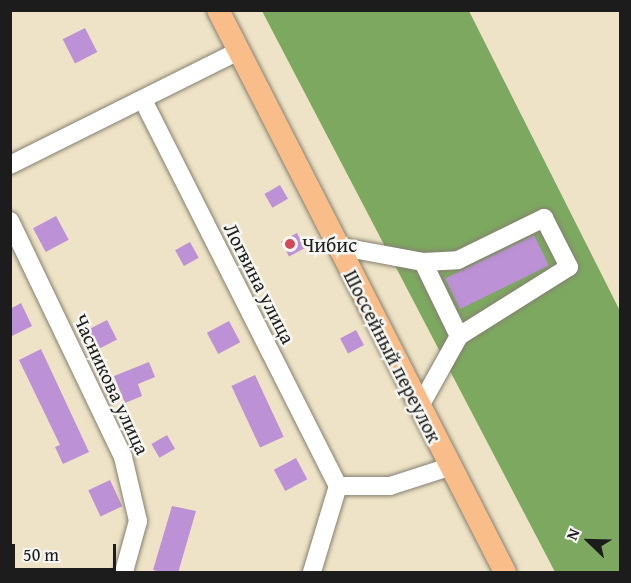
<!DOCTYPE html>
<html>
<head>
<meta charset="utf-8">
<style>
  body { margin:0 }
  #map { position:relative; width:631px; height:583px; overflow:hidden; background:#eee3c6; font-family:"Gentium Book Plus",serif }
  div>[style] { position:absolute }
  .forest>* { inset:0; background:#7da860 }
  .building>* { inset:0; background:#bc91d5; transform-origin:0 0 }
  .roads { filter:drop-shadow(0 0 2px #858071) drop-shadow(0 0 2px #858071) }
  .minor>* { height:18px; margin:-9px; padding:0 9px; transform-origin:9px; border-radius:9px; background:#fff }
  .major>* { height:22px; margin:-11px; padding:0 11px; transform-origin:11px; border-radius:11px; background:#f8bd89 }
  .dots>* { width:16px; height:16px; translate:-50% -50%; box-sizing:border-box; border:3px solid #f6f6f2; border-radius:50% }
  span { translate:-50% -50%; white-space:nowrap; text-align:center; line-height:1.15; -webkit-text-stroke:5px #f6f6f2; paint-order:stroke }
  .poi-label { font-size:20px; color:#1c1c1c }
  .left { translate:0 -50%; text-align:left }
  .street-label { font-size:20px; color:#1c1c1c }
  .frame { position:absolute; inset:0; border:12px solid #1c1c1c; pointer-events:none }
  .north { position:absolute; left:559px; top:511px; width:60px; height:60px; -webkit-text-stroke:4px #f6f6f2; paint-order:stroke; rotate:293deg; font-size:16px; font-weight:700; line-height:24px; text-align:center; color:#1c1c1c }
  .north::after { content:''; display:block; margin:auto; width:21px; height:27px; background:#1c1c1c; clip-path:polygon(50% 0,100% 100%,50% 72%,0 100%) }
  .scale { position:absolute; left:12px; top:544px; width:104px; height:27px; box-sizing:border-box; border:3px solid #1c1c1c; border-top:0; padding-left:8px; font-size:18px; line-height:21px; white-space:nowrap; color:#1c1c1c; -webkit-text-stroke:4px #f6f6f2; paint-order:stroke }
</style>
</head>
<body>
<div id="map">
  <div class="forest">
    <i style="clip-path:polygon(262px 11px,469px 11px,620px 311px,620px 572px,555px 572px)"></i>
  </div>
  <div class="building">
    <i style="left:85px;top:28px;width:27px;height:25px;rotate:63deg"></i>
    <i style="left:280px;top:185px;width:16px;height:18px;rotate:60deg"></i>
    <i style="left:56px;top:216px;width:27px;height:26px;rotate:62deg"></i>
    <i style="left:297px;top:233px;width:17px;height:18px;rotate:62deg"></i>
    <i style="left:534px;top:235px;width:34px;height:99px;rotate:64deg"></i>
    <i style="left:190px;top:242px;width:18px;height:17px;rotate:61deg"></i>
    <i style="clip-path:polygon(21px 303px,32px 326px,10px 337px,10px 309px)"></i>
    <i style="left:107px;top:320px;width:22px;height:24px;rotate:63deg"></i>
    <i style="left:229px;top:321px;width:24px;height:25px;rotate:62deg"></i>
    <i style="left:356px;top:330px;width:17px;height:18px;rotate:62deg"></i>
    <i style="clip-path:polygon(41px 349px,89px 452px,63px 464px,55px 447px,60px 445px,19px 360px)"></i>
    <i style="clip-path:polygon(149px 362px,155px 377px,138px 384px,142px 396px,125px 403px,114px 376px)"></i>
    <i style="left:255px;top:375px;width:68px;height:26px;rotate:65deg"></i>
    <i style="left:167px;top:435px;width:16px;height:18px;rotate:60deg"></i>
    <i style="left:296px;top:458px;width:24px;height:25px;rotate:62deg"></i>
    <i style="left:110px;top:480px;width:29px;height:24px;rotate:65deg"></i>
    <i style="clip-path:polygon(172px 506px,196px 511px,178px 573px,165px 573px,153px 570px)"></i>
  </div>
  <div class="roads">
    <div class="minor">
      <i style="left:143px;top:100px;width:432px;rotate:63.2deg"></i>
      <i style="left:10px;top:165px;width:256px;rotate:-26.5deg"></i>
      <i style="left:10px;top:221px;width:262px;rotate:64.4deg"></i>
      <i style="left:123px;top:457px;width:66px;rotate:76.8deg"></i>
      <i style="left:138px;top:521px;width:53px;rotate:105.4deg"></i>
      <i style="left:337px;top:246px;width:87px;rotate:10.5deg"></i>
      <i style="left:423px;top:262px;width:35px;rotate:-3deg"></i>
      <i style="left:458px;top:260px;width:96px;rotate:-26deg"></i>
      <i style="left:544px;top:218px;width:55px;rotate:63deg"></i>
      <i style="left:569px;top:267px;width:130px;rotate:147.9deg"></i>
      <i style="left:459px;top:336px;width:82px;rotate:119.1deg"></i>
      <i style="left:423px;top:262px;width:82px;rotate:64.1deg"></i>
      <i style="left:312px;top:572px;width:90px;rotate:-73.2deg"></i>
      <i style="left:338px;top:486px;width:52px"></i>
      <i style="left:390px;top:486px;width:62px;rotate:-17.9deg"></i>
    </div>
    <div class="major">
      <i style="left:218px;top:10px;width:631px;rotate:62.95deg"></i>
    </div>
  </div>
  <div class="dots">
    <i style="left:290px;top:244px;background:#d1495b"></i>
  </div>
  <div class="poi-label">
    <span class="left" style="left:302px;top:244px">Чибис</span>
  </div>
  <div class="street-label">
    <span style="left:260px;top:283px;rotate:63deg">Логвина улица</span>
    <span style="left:393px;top:356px;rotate:63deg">Шоссейный переулок</span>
    <span style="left:112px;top:384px;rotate:65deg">Часникова улица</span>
  </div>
  <div class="frame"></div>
  <div class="north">N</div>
  <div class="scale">50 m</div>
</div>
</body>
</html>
